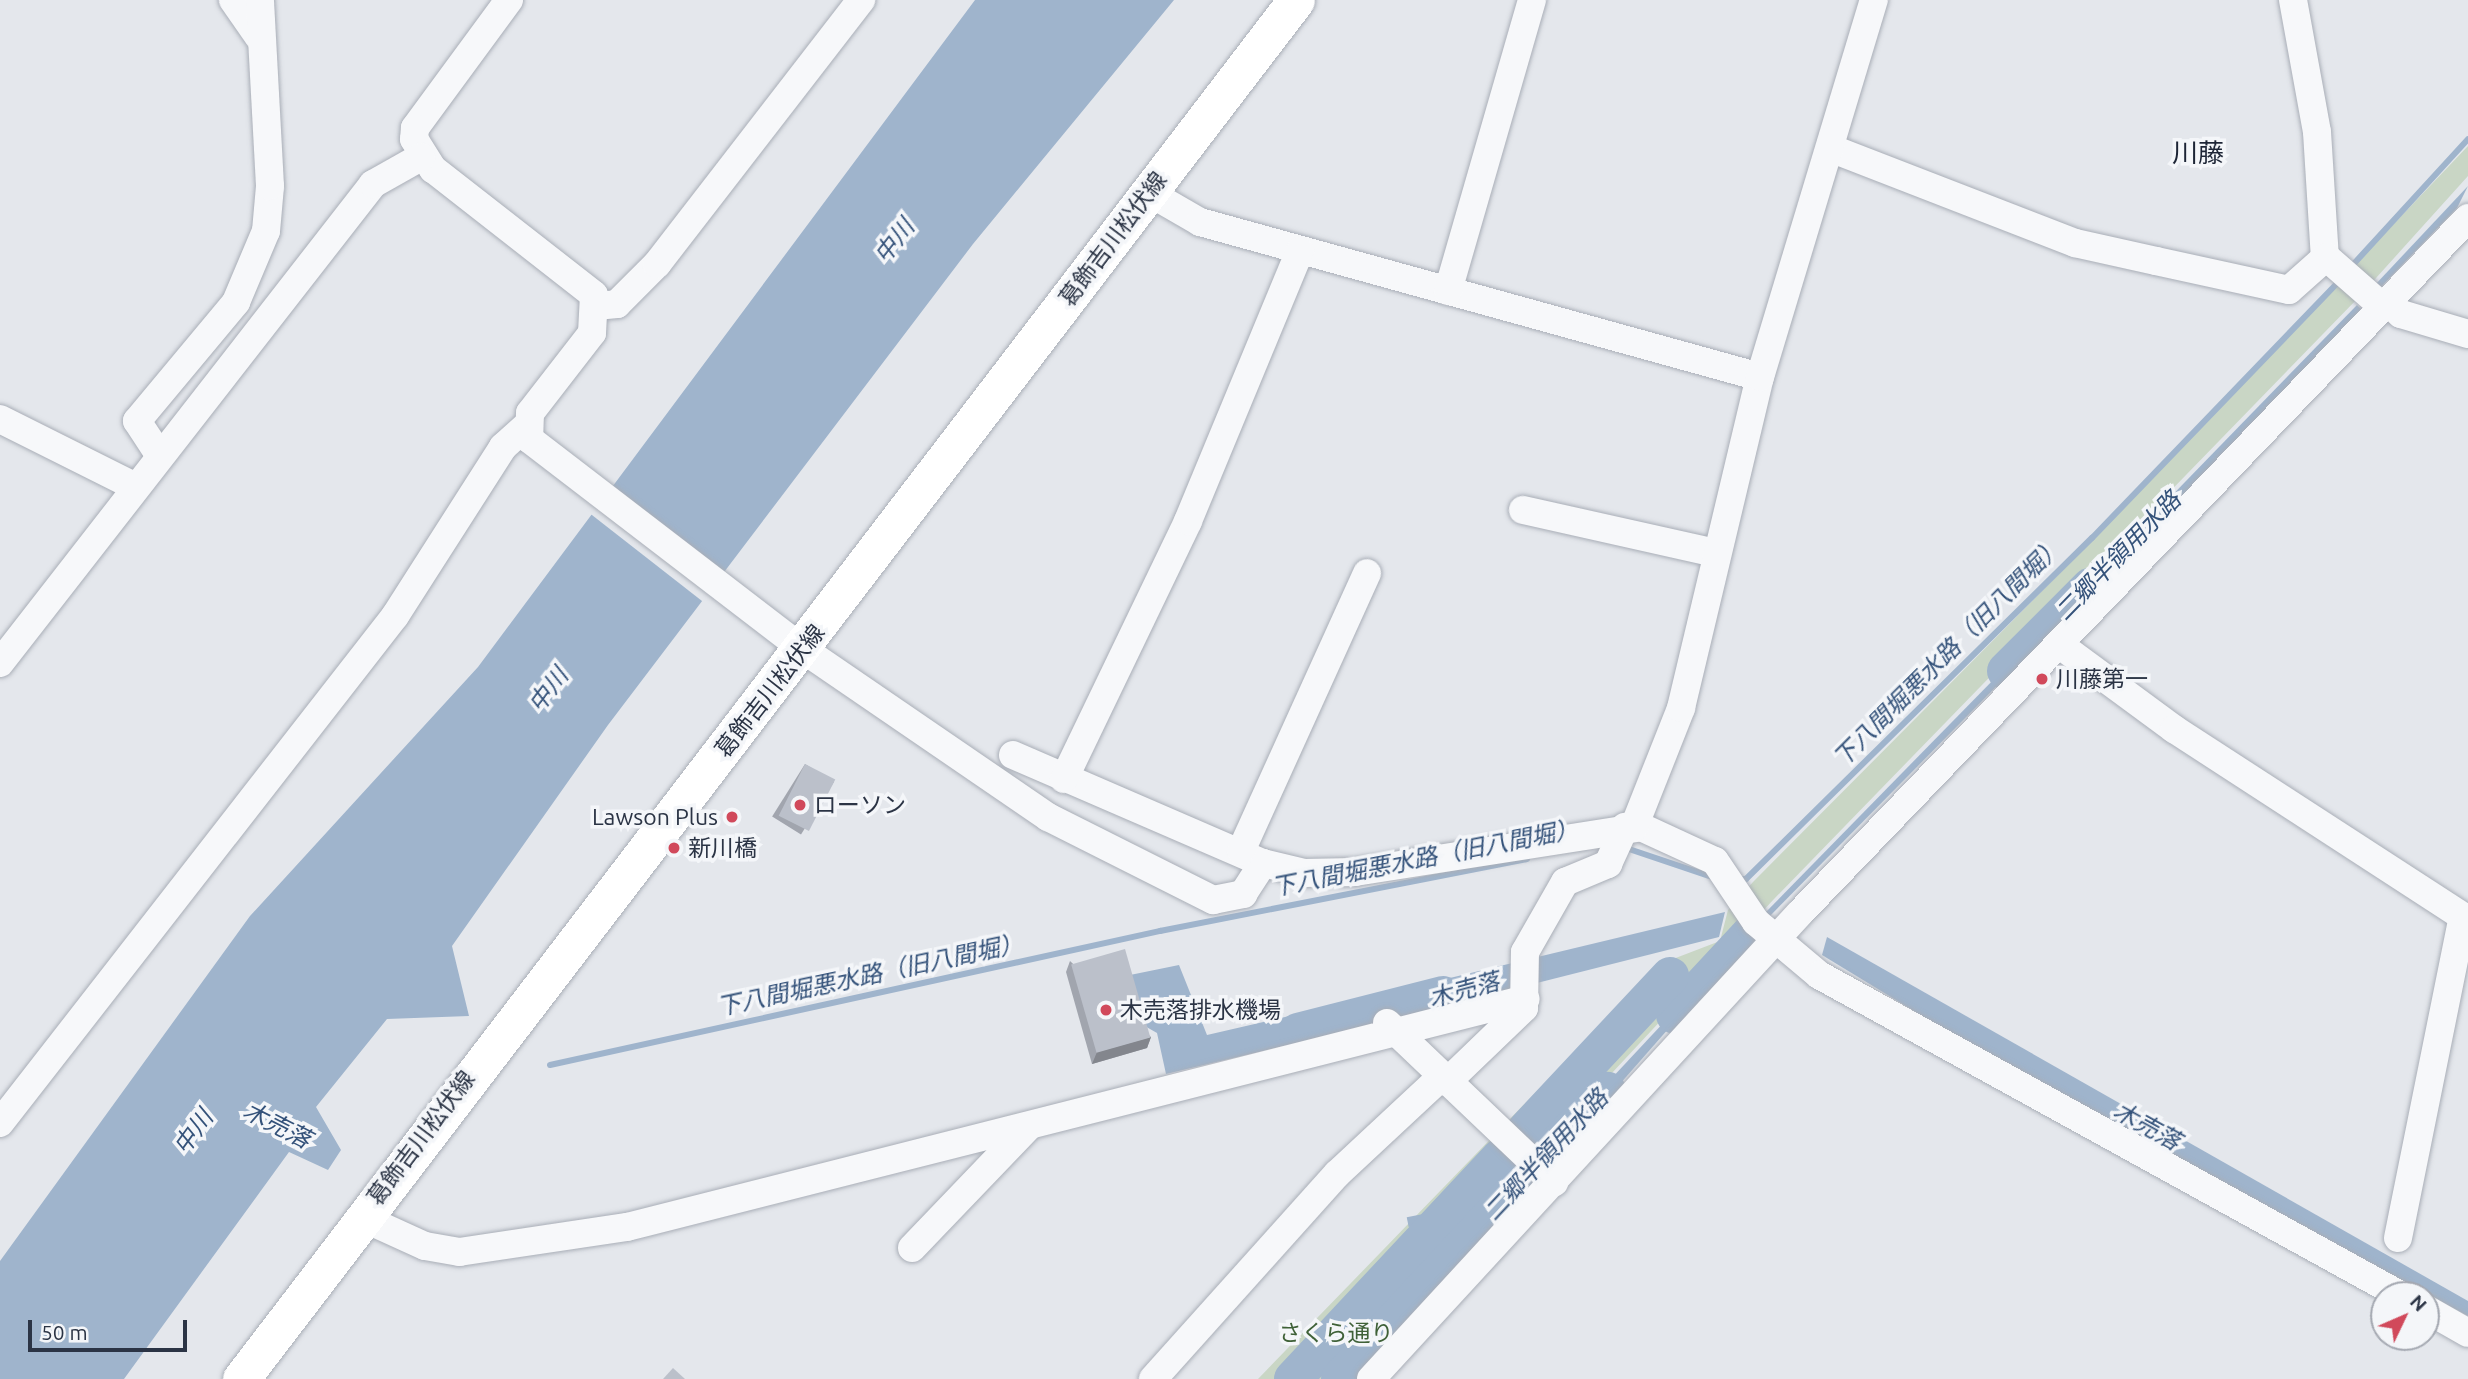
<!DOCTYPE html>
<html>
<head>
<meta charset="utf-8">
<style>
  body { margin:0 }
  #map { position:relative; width:2468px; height:1379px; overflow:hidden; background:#e4e7ec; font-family:Ubuntu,"Noto Sans JP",sans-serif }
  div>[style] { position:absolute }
  .green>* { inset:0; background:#c9d6c5 }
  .water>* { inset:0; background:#9fb4cc; transform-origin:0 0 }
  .pier>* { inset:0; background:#e4e7ec; transform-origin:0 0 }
  .stream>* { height:6px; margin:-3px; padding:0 3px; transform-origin:3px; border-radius:3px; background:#9fb4cc }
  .river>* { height:38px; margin:-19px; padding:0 19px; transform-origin:19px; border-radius:19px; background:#9fb4cc }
  .roads { filter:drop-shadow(0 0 2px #a9aeb7) drop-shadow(0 0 2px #a9aeb7) }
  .minor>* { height:28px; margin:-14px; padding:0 14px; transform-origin:14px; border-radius:14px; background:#f7f8fa }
  .major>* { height:37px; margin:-18.5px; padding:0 18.5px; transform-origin:18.5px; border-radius:18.5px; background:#fff }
  .wall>* { inset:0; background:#a1a5ae; transform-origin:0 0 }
  .shaded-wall>* { inset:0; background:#83868d }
  .building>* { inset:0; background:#bbc0ca; transform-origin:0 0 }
  .dots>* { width:19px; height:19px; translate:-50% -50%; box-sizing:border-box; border:4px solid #f4f6f9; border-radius:50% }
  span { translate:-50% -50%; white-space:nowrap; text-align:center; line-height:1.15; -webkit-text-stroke:7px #f4f6f9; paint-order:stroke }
  .street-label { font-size:23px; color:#2b3445 }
  .poi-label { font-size:23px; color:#2b3445 }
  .left { translate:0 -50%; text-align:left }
  .right { translate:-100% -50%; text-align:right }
  .park-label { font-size:23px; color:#3f6138 }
  .water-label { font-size:24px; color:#34527a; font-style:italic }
  .quarter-label { font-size:26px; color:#1d2536 }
  .north { position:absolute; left:2370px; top:1281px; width:70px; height:70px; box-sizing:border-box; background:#f4f6f9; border:2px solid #a4a8b1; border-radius:50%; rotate:46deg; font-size:19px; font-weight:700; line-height:28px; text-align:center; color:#2b3445 }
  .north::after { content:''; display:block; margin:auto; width:24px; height:32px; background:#d1495b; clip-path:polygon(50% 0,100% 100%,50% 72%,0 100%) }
  .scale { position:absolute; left:28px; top:1320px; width:159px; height:32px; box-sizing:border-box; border:4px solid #2b3445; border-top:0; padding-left:9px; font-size:21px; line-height:24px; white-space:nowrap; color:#2b3445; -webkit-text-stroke:5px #f4f6f9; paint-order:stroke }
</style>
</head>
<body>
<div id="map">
  <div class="green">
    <i style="clip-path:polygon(2468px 146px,2468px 176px,2358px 298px,1774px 899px,1327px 1379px,1258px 1379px,1660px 964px,1720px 941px,1728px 910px,1753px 882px,2096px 537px)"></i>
  </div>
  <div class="water">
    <i style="clip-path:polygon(975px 0,1174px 0,973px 244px,608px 725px,452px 946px,469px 1016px,387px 1019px,316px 1107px,341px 1150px,328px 1170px,289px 1152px,124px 1379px,0 1379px,0 1261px,250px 916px,478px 667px)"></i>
    <i style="clip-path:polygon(2468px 186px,2457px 208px,2379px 289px,2374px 286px)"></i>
    <i style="clip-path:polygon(2357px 305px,2361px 309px,2296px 379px,2056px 627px,2050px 621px)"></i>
    <i style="clip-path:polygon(2042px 630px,2047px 635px,1769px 917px,1764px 914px)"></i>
    <i style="clip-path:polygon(1725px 912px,1719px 937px,1403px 1017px,1379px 995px)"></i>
    <i style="clip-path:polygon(1827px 937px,2468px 1301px,2468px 1316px,1973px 1047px,1822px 955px)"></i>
    <i style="clip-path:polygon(1179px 965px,1207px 1035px,1337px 1005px,1353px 1024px,1350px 1030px,1166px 1074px,1157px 1033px,1143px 1025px,1130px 975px)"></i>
    <i style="clip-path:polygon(1709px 974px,1713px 978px,1576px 1134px,1567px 1126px)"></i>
    <i style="left:1500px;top:1199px;width:10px;height:95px;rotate:79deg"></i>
    <i style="left:1427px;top:1277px;width:8px;height:139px;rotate:50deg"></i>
  </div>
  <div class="pier">
    <i style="left:610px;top:486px;width:147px;height:34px;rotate:38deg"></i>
  </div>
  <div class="stream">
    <i style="left:2349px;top:269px;width:176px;rotate:-47.5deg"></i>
    <i style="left:1623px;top:847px;width:100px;rotate:18.6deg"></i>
    <i style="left:1736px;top:879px;width:10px"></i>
    <i style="left:1746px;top:879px;width:486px;rotate:-44.6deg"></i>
    <i style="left:2092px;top:538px;width:358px;rotate:-46.1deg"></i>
    <i style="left:550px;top:1065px;width:625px;rotate:-12.39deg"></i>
    <i style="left:1160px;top:931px;width:374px;rotate:-11.1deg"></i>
  </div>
  <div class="river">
    <i style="left:2006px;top:671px;width:119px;rotate:-45deg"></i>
    <i style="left:1675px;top:1015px;width:113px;rotate:-47.1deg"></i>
    <i style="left:1298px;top:1032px;width:150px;rotate:-14.3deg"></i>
    <i style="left:1526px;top:1130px;width:211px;rotate:-46.9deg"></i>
    <i style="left:1293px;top:1379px;width:303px;rotate:-46.9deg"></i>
    <i style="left:1340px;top:1379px;width:393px;rotate:-47.2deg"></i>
  </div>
  <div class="roads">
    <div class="minor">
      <i style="left:233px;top:0;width:44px;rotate:55.2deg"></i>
      <i style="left:509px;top:0;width:159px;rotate:126.3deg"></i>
      <i style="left:415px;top:128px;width:11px;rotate:95deg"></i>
      <i style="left:414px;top:139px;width:36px;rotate:58deg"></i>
      <i style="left:433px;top:169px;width:204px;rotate:38deg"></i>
      <i style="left:594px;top:295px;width:38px;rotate:93deg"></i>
      <i style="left:592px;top:333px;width:101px;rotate:127.8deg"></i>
      <i style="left:530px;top:413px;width:26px;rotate:92deg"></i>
      <i style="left:529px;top:439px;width:347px;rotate:37.5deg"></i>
      <i style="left:804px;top:650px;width:296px;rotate:34.4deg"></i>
      <i style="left:1048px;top:817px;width:185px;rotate:26.7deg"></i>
      <i style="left:1213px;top:900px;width:31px;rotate:-11deg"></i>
      <i style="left:1243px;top:894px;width:37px;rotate:-57deg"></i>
      <i style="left:2293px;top:0;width:134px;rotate:79.7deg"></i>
      <i style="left:2317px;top:132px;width:126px;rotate:86.4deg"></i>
      <i style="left:1830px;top:148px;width:263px;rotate:21.2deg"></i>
      <i style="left:2075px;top:243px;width:83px;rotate:12.5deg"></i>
      <i style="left:2156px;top:261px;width:136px;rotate:12.3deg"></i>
      <i style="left:2289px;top:290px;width:50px;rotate:-41.7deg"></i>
      <i style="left:2326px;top:257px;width:77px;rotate:41.3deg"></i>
      <i style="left:1148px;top:192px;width:60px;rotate:30deg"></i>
      <i style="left:1200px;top:222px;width:581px;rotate:15.47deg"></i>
      <i style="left:1448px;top:291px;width:303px;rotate:-73.9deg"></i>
      <i style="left:2389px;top:303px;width:16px;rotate:43deg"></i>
      <i style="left:2401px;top:314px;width:70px;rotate:16.6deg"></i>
      <i style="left:596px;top:306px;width:21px;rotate:-5deg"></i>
      <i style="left:617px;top:304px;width:57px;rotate:-45deg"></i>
      <i style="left:657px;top:264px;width:334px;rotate:-52.3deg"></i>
      <i style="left:0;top:419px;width:152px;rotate:26.6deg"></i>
      <i style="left:160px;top:456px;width:42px;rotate:-123.3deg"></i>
      <i style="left:137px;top:421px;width:155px;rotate:-50.2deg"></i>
      <i style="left:236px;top:302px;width:77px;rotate:-67.1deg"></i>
      <i style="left:266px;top:231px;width:45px;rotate:-84.9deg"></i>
      <i style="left:270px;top:186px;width:186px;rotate:-93.1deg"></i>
      <i style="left:1523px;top:510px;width:197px;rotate:12.6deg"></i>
      <i style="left:2060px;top:645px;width:142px;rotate:36.4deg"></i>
      <i style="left:2174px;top:729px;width:351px;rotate:33deg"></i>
      <i style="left:0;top:663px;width:607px;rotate:-52.09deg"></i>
      <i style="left:373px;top:184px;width:55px;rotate:-29.4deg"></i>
      <i style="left:1013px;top:755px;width:272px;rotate:23.4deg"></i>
      <i style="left:1263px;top:863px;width:42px;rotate:13.7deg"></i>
      <i style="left:1304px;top:873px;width:51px;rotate:-1.1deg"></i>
      <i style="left:1355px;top:872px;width:290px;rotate:-8.9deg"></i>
      <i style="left:1641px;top:827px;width:81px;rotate:24.7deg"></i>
      <i style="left:1715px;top:861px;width:73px;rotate:56.1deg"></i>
      <i style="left:1756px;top:922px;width:82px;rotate:40.1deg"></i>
      <i style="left:1819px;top:975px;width:663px;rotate:28.84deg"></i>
      <i style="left:1064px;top:779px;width:286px;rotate:-64.3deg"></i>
      <i style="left:1188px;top:521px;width:292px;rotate:-67.5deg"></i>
      <i style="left:1634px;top:827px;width:128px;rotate:-68.4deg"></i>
      <i style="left:1681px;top:708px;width:340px;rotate:-76.6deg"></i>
      <i style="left:1760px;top:377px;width:394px;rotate:-73.2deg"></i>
      <i style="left:1241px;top:851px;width:305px;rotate:-65.6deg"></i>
      <i style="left:1387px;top:1023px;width:231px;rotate:43.6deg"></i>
      <i style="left:1447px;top:1082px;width:107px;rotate:-43.9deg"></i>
      <i style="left:1524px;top:1008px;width:56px;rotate:-89deg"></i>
      <i style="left:1525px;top:952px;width:81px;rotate:-60.3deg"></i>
      <i style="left:1565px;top:882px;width:47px;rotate:-22.7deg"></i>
      <i style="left:1608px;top:864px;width:41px;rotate:-65.3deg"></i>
      <i style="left:0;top:1123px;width:643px;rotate:-52.08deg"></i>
      <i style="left:395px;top:616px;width:201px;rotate:-57.4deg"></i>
      <i style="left:503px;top:447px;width:30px;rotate:-42deg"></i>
      <i style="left:361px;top:1217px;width:70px;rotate:24.4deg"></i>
      <i style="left:425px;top:1246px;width:35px;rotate:10deg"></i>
      <i style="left:459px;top:1252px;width:170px;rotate:-8.5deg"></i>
      <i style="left:627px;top:1227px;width:927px;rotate:-14.23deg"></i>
      <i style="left:2398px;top:1238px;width:328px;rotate:-78.6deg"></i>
      <i style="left:912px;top:1248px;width:169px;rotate:-46.2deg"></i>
      <i style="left:2426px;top:1309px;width:48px;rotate:29.7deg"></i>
      <i style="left:1153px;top:1379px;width:275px;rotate:-48.1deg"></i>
      <i style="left:1337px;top:1174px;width:142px;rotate:-43deg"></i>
      <i style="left:1371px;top:1379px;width:633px;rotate:-47.37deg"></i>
      <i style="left:1800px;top:913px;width:964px;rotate:-46.13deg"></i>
    </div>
    <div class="major">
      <i style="left:241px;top:1379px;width:1736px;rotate:-52.58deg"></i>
    </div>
  </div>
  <div class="wall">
    <i style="left:805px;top:764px;width:34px;height:62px;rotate:32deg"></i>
    <i style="clip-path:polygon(1070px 961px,1151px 1037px,1147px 1048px,1092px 1064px,1066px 972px)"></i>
  </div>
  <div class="shaded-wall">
    <i style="clip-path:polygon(1151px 1037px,1147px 1048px,1092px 1064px,1097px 1052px)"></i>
  </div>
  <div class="building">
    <i style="left:805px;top:764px;width:34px;height:58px;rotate:27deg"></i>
    <i style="left:1125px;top:949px;width:92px;height:56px;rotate:74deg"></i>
    <i style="clip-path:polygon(673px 1368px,685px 1379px,663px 1379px)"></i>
  </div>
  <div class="dots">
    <i style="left:2042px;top:679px;background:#d1495b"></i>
    <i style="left:800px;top:805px;background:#d1495b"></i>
    <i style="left:732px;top:817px;background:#d1495b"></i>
    <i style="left:674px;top:848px;background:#d1495b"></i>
    <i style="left:1106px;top:1010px;background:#d1495b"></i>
  </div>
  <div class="street-label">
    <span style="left:1113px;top:239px;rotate:-53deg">葛飾吉川松伏線</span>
    <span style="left:770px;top:691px;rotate:-52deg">葛飾吉川松伏線</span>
    <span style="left:421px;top:1138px;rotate:-53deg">葛飾吉川松伏線</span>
  </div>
  <div class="poi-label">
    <span class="left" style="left:2056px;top:679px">川藤第一</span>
    <span class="left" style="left:814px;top:805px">ローソン</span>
    <span class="right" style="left:718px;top:817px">Lawson Plus</span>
    <span class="left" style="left:688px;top:848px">新川橋</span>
    <span class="left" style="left:1120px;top:1010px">木売落排水機場</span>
  </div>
  <div class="park-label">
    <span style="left:1336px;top:1333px">さくら通り</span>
  </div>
  <div class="water-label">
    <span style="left:894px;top:241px;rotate:-52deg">中川</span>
    <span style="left:2118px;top:556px;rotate:-46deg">二郷半領用水路</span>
    <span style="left:1948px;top:652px;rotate:-45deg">下八間堀悪水路（旧八間堀）</span>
    <span style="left:548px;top:690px;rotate:-53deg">中川</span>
    <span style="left:1425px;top:858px;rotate:-11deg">下八間堀悪水路（旧八間堀）</span>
    <span style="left:870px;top:975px;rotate:-12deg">下八間堀悪水路（旧八間堀）</span>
    <span style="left:1464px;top:990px;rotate:-15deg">木売落</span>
    <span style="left:277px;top:1125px;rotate:27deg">木売落</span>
    <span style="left:2147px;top:1126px;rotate:29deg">木売落</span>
    <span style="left:193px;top:1132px;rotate:-54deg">中川</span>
    <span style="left:1546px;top:1155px;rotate:-47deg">二郷半領用水路</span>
  </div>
  <div class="quarter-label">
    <span style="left:2198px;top:153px">川藤</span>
  </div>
  <div class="north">N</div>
  <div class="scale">50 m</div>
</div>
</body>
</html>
